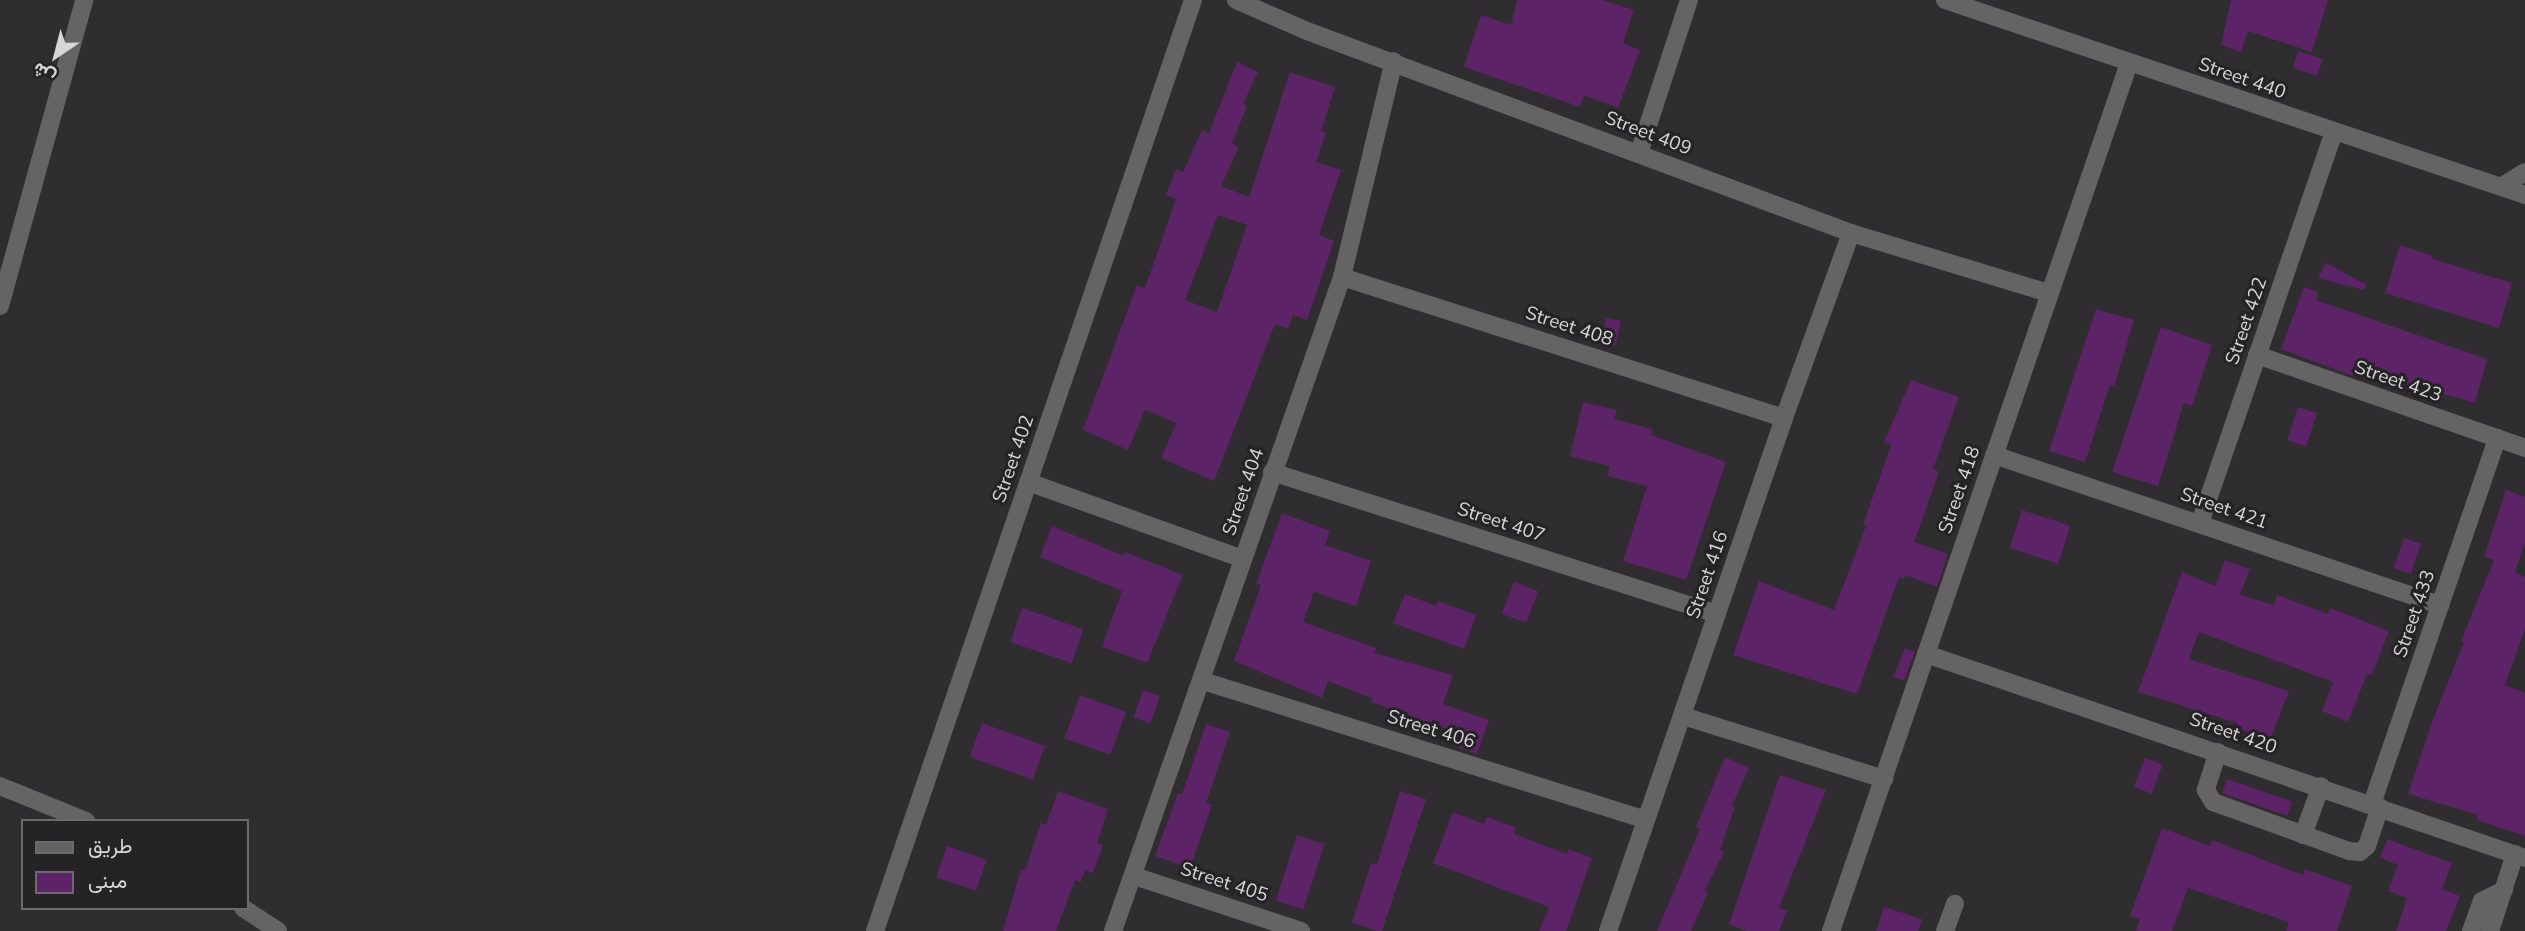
<!DOCTYPE html>
<html>
<head>
<meta charset="utf-8">
<style>
  body { margin:0 }
  #map { position:relative; width:2525px; height:931px; overflow:hidden; background:#2f2d2f; font-family:"Nunito Sans",Vazirmatn,sans-serif }
  div>[style] { position:absolute }
  .building>* { inset:0; background:#5c2367; transform-origin:0 0 }
  .minor>* { height:18px; margin:-9px; padding:0 9px; transform-origin:9px; border-radius:9px; background:#656363 }
  span { translate:-50% -50%; white-space:nowrap; text-align:center; line-height:1.15; -webkit-text-stroke:6px #252325; paint-order:stroke }
  .street-label { font-size:19px; color:#d7d5d7 }
  .legend { position:absolute; left:21px; top:819px; width:228px; height:91px; box-sizing:border-box; background:#252325; border:2px solid #6c6a6c; margin:0; padding:9px 12px; list-style:none; font-size:21px; color:#d7d5d7 }
  .legend li { display:flex; align-items:center; gap:14px; height:35px }
  .legend b { width:35px; border:2px solid #6c6a6c }
  .north { position:absolute; left:21px; top:21px; width:70px; height:70px; -webkit-text-stroke:5px #252325; paint-order:stroke; rotate:215deg; font-size:19px; font-weight:700; line-height:28px; text-align:center; color:#d7d5d7 }
  .north::after { content:''; display:block; margin:auto; width:24px; height:32px; background:#d7d5d7; clip-path:polygon(50% 0,100% 100%,50% 72%,0 100%) }
</style>
</head>
<body>
<div id="map">
  <div class="building">
    <i style="clip-path:polygon(1517px 0,1602px 0,1634px 10px,1623px 43px,1640px 50px,1618px 108px,1584px 95px,1580px 107px,1464px 67px,1481px 15px,1511px 25px)"></i>
    <i style="clip-path:polygon(2231px 0,2328px 0,2312px 52px,2248px 31px,2241px 52px,2221px 45px)"></i>
    <i style="left:2298px;top:51px;width:26px;height:18px;rotate:18deg"></i>
    <i style="clip-path:polygon(evenodd,1237px 62px,1258px 72px,1243px 104px,1247px 106px,1232px 144px,1239px 147px,1221px 186px,1249px 197px,1290px 72px,1335px 87px,1321px 131px,1326px 133px,1316px 162px,1341px 170px,1319px 235px,1334px 241px,1307px 320px,1293px 315px,1288px 329px,1275px 324px,1214px 481px,1161px 458px,1176px 423px,1145px 410px,1128px 450px,1083px 430px,1137px 285px,1145px 288px,1176px 199px,1166px 195px,1176px 169px,1183px 172px,1202px 130px,1209px 133px,1237px 62px,1218px 215px,1247px 225px,1217px 312px,1185px 300px,1218px 215px)"></i>
    <i style="clip-path:polygon(2400px 245px,2433px 256px,2432px 259px,2512px 283px,2499px 328px,2385px 293px)"></i>
    <i style="clip-path:polygon(2326px 263px,2367px 285px,2364px 290px,2318px 278px)"></i>
    <i style="clip-path:polygon(2304px 287px,2318px 292px,2316px 300px,2487px 359px,2475px 403px,2437px 392px,2435px 395px,2355px 369px,2353px 376px,2281px 349px)"></i>
    <i style="clip-path:polygon(2096px 309px,2134px 320px,2114px 386px,2110px 385px,2085px 462px,2049px 451px)"></i>
    <i style="left:1606px;top:318px;width:15px;height:25px;rotate:11deg"></i>
    <i style="clip-path:polygon(2161px 327px,2212px 345px,2192px 406px,2184px 403px,2158px 486px,2112px 472px)"></i>
    <i style="clip-path:polygon(1911px 380px,1959px 397px,1933px 469px,1939px 472px,1914px 542px,1948px 554px,1937px 587px,1905px 575px,1904px 579px,1899px 577px,1857px 694px,1733px 655px,1759px 581px,1834px 610px,1866px 526px,1863px 525px,1891px 445px,1884px 442px)"></i>
    <i style="clip-path:polygon(1583px 402px,1617px 410px,1614px 419px,1652px 429px,1651px 435px,1726px 462px,1686px 580px,1623px 561px,1647px 486px,1607px 476px,1610px 466px,1570px 456px)"></i>
    <i style="left:2298px;top:407px;width:20px;height:35px;rotate:18deg"></i>
    <i style="clip-path:polygon(2506px 490px,2525px 497px,2525px 542px,2515px 572px,2525px 577px,2525px 629px,2505px 685px,2525px 693px,2525px 836px,2477px 820px,2478px 815px,2408px 794px,2432px 722px,2464px 642px,2461px 641px,2494px 560px,2484px 556px)"></i>
    <i style="left:2022px;top:510px;width:51px;height:40px;rotate:18deg"></i>
    <i style="clip-path:polygon(1282px 513px,1330px 531px,1325px 545px,1371px 561px,1356px 606px,1314px 592px,1303px 622px,1376px 648px,1374px 653px,1453px 675px,1443px 704px,1489px 720px,1477px 754px,1456px 746px,1460px 734px,1371px 702px,1372px 698px,1328px 681px,1322px 698px,1234px 661px,1261px 585px,1256px 584px)"></i>
    <i style="clip-path:polygon(1052px 526px,1124px 556px,1125px 552px,1183px 575px,1147px 663px,1102px 647px,1122px 591px,1040px 557px)"></i>
    <i style="left:2404px;top:538px;width:18px;height:32px;rotate:19deg"></i>
    <i style="clip-path:polygon(2225px 560px,2250px 569px,2240px 595px,2274px 605px,2277px 595px,2328px 614px,2330px 608px,2389px 631px,2372px 675px,2367px 674px,2348px 722px,2322px 711px,2333px 682px,2199px 632px,2189px 659px,2289px 691px,2270px 740px,2235px 727px,2237px 723px,2138px 692px,2182px 572px,2215px 586px)"></i>
    <i style="left:1514px;top:582px;width:26px;height:34px;rotate:21deg"></i>
    <i style="clip-path:polygon(1405px 594px,1436px 606px,1438px 601px,1476px 615px,1464px 649px,1393px 623px)"></i>
    <i style="left:1022px;top:608px;width:65px;height:36px;rotate:19deg"></i>
    <i style="left:1905px;top:648px;width:11px;height:31px;rotate:22deg"></i>
    <i style="left:1143px;top:690px;width:18px;height:29px;rotate:19deg"></i>
    <i style="left:1080px;top:695px;width:49px;height:46px;rotate:20deg"></i>
    <i style="left:982px;top:723px;width:67px;height:36px;rotate:20deg"></i>
    <i style="clip-path:polygon(1206px 724px,1230px 732px,1206px 803px,1212px 805px,1190px 868px,1155px 856px,1178px 793px,1182px 794px)"></i>
    <i style="clip-path:polygon(1725px 757px,1749px 768px,1732px 806px,1735px 807px,1720px 850px,1724px 852px,1705px 890px,1708px 892px,1691px 931px,1657px 931px,1700px 829px,1696px 827px)"></i>
    <i style="left:2145px;top:758px;width:19px;height:31px;rotate:21deg"></i>
    <i style="clip-path:polygon(1780px 775px,1826px 790px,1779px 908px,1787px 911px,1779px 931px,1746px 931px,1729px 924px)"></i>
    <i style="left:2227px;top:779px;width:69px;height:15px;rotate:19deg"></i>
    <i style="clip-path:polygon(1058px 791px,1108px 809px,1097px 843px,1103px 845px,1093px 873px,1085px 870px,1081px 882px,1075px 880px,1056px 931px,1003px 931px,1021px 869px,1025px 870px,1041px 823px,1046px 825px)"></i>
    <i style="clip-path:polygon(1400px 791px,1426px 799px,1382px 931px,1377px 931px,1352px 923px,1371px 863px,1377px 865px)"></i>
    <i style="clip-path:polygon(1453px 812px,1484px 824px,1487px 817px,1516px 828px,1514px 834px,1567px 854px,1568px 849px,1592px 858px,1566px 931px,1539px 931px,1549px 907px,1433px 863px)"></i>
    <i style="clip-path:polygon(2162px 828px,2210px 846px,2212px 840px,2303px 875px,2305px 869px,2352px 886px,2337px 931px,2286px 931px,2289px 922px,2188px 888px,2172px 931px,2136px 931px,2140px 919px,2130px 916px)"></i>
    <i style="left:1297px;top:835px;width:29px;height:69px;rotate:18deg"></i>
    <i style="clip-path:polygon(2387px 839px,2452px 863px,2442px 889px,2460px 896px,2446px 931px,2396px 931px,2407px 898px,2388px 891px,2398px 865px,2380px 858px)"></i>
    <i style="left:947px;top:846px;width:42px;height:33px;rotate:19deg"></i>
    <i style="clip-path:polygon(1884px 907px,1922px 919px,1918px 931px,1876px 931px)"></i>
  </div>
  <div class="minor">
    <i style="left:1236px;top:0;width:77px;rotate:23.6deg"></i>
    <i style="left:1307px;top:31px;width:580px;rotate:20.37deg"></i>
    <i style="left:1851px;top:233px;width:207px;rotate:16.9deg"></i>
    <i style="left:1945px;top:0;width:612px;rotate:18.58deg"></i>
    <i style="left:1639px;top:153px;width:161px;rotate:-71.9deg"></i>
    <i style="left:2501px;top:187px;width:28px;rotate:-32deg"></i>
    <i style="left:1342px;top:277px;width:464px;rotate:17.7deg"></i>
    <i style="left:0;top:306px;width:317px;rotate:-74.6deg"></i>
    <i style="left:2257px;top:355px;width:284px;rotate:19.1deg"></i>
    <i style="left:1994px;top:455px;width:471px;rotate:18.6deg"></i>
    <i style="left:1272px;top:472px;width:467px;rotate:17.7deg"></i>
    <i style="left:1028px;top:482px;width:228px;rotate:19.7deg"></i>
    <i style="left:2200px;top:523px;width:413px;rotate:-71.1deg"></i>
    <i style="left:1926px;top:654px;width:633px;rotate:18.81deg"></i>
    <i style="left:1203px;top:681px;width:464px;rotate:17.4deg"></i>
    <i style="left:1683px;top:716px;width:211px;rotate:17.4deg"></i>
    <i style="left:2218px;top:752px;width:40px;rotate:108deg"></i>
    <i style="left:2206px;top:790px;width:14px;rotate:60deg"></i>
    <i style="left:2213px;top:802px;width:145px;rotate:19.8deg"></i>
    <i style="left:2349px;top:851px;width:11px;rotate:5deg"></i>
    <i style="left:2360px;top:852px;width:9px;rotate:-41deg"></i>
    <i style="left:2367px;top:846px;width:41px;rotate:-71.6deg"></i>
    <i style="left:0;top:786px;width:93px;rotate:22.1deg"></i>
    <i style="left:2372px;top:804px;width:387px;rotate:-71.1deg"></i>
    <i style="left:2303px;top:835px;width:52px;rotate:-69.8deg"></i>
    <i style="left:1134px;top:876px;width:176px;rotate:18.2deg"></i>
    <i style="left:243px;top:908px;width:42px;rotate:33.3deg"></i>
    <i style="left:875px;top:931px;width:984px;rotate:-71.14deg"></i>
    <i style="left:1113px;top:931px;width:693px;rotate:-70.7deg"></i>
    <i style="left:1342px;top:277px;width:222px;rotate:-76.5deg"></i>
    <i style="left:1608px;top:931px;width:542px;rotate:-71.06deg"></i>
    <i style="left:1784px;top:418px;width:197px;rotate:-70.1deg"></i>
    <i style="left:1831px;top:931px;width:918px;rotate:-71.05deg"></i>
    <i style="left:1945px;top:931px;width:29px;rotate:-70deg"></i>
    <i style="left:2471px;top:931px;width:32px;rotate:-70deg"></i>
    <i style="left:2482px;top:901px;width:25px;rotate:-27deg"></i>
    <i style="left:2490px;top:931px;width:81px;rotate:-72deg"></i>
  </div>
  <div class="street-label">
    <span style="left:2242px;top:79px;rotate:19deg">Street 440</span>
    <span style="left:1648px;top:134px;rotate:21deg">Street 409</span>
    <span style="left:2247px;top:321px;rotate:-71deg">Street 422</span>
    <span style="left:1569px;top:327px;rotate:18deg">Street 408</span>
    <span style="left:2398px;top:382px;rotate:19deg">Street 423</span>
    <span style="left:1014px;top:459px;rotate:-71deg">Street 402</span>
    <span style="left:1960px;top:490px;rotate:-71deg">Street 418</span>
    <span style="left:1244px;top:492px;rotate:-71deg">Street 404</span>
    <span style="left:2224px;top:509px;rotate:19deg">Street 421</span>
    <span style="left:1501px;top:523px;rotate:18deg">Street 407</span>
    <span style="left:1708px;top:575px;rotate:-71deg">Street 416</span>
    <span style="left:2415px;top:614px;rotate:-71deg">Street 433</span>
    <span style="left:1431px;top:730px;rotate:17deg">Street 406</span>
    <span style="left:2233px;top:734px;rotate:19deg">Street 420</span>
    <span style="left:1224px;top:883px;rotate:18deg">Street 405</span>
  </div>
  <ul class="legend">
  <li><b style="height:9px;background:#656363"></b>طريق</li>
  <li><b style="height:19px;background:#5c2367"></b>مبنى</li>
  </ul>
  <div class="north">ش</div>
</div>
</body>
</html>
